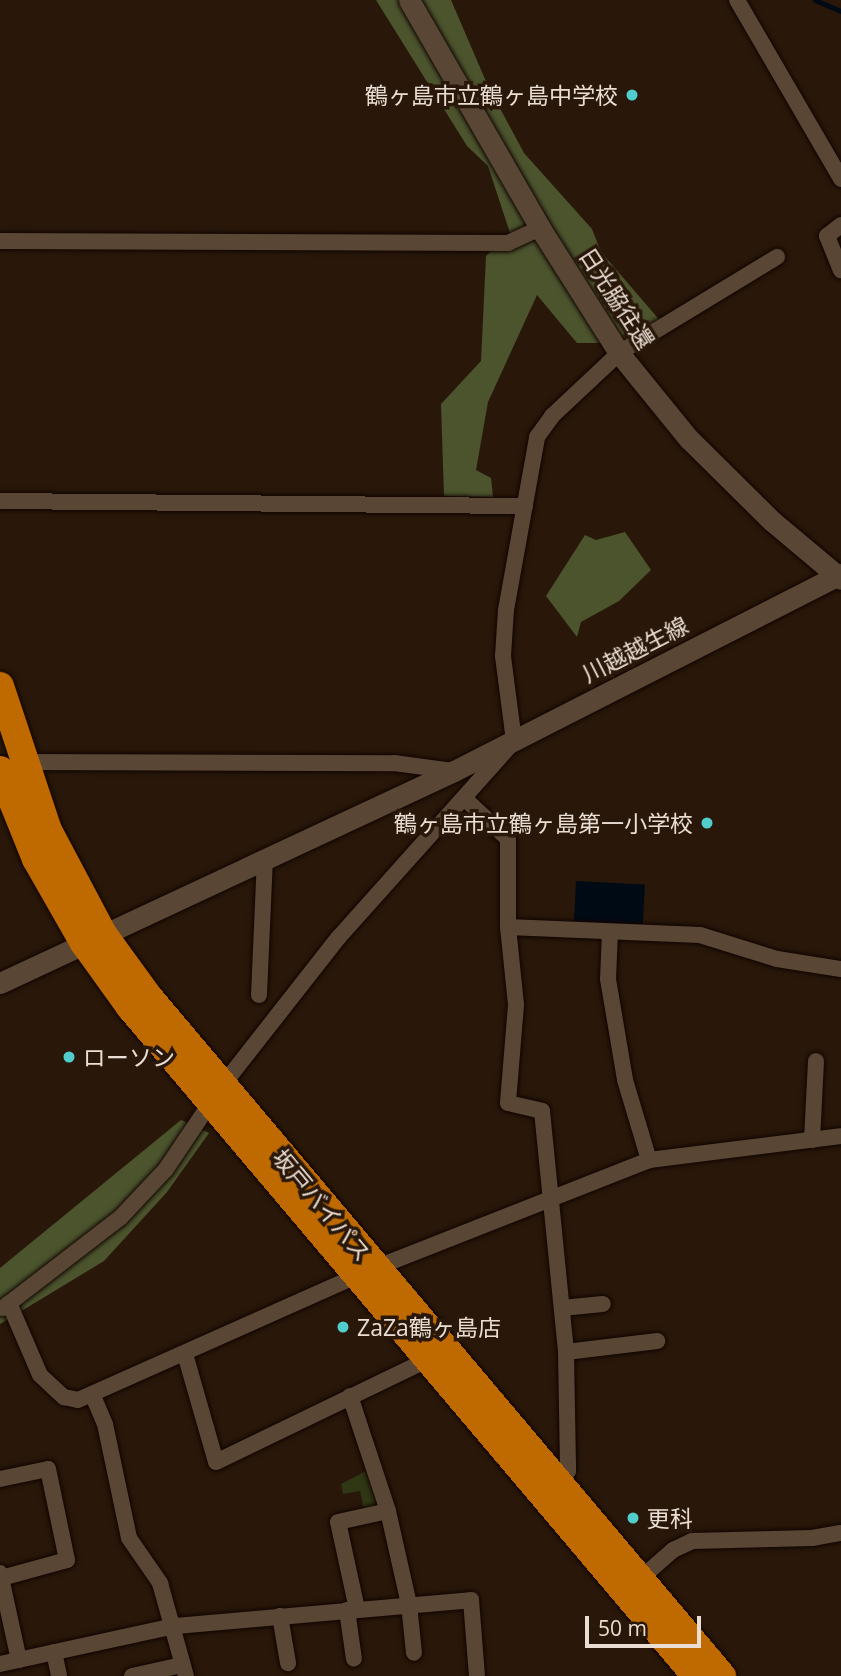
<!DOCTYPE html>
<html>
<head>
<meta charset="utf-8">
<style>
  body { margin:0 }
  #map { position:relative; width:841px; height:1676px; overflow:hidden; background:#291809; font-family:"Open Sans","Noto Sans JP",sans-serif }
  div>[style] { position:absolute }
  .green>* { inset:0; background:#2f3714 }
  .forest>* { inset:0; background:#4b542d }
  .water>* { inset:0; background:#000a15; transform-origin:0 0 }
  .stream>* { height:4.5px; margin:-2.25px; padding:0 2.25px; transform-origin:2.25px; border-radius:2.25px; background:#000a15 }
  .roads { filter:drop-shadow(0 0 2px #110400) drop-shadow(0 0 2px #110400) }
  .street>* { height:16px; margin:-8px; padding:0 8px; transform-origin:8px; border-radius:8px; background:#594635 }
  .secondary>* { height:21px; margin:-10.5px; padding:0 10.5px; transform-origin:10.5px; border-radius:10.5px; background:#594635 }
  .highway>* { height:28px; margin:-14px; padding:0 14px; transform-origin:14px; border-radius:14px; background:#bf6a00 }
  .dots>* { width:19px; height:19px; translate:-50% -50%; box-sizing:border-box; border:4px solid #291809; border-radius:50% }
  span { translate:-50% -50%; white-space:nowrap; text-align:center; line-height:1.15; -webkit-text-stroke:7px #291809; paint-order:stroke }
  .poi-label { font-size:23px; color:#eaded4 }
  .right { translate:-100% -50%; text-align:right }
  .left { translate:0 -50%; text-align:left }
  .street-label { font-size:23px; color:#eaded4 }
  .scale { position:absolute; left:585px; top:1616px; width:116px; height:32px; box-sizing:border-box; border:4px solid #eaded4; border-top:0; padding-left:9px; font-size:21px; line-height:24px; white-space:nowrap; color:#eaded4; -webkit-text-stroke:5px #291809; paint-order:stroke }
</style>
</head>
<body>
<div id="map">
  <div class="green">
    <i style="clip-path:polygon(370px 1469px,380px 1502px,364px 1510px,360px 1491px,343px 1494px,341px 1484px)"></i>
  </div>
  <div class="forest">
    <i style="clip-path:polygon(376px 0,451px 0,488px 86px,524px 153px,592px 229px,601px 252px,663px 324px,625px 353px,604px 343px,577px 343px,537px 295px,488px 402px,476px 470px,491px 478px,493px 497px,444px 496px,441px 404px,481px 361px,486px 256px,510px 233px,488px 166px,467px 146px)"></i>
    <i style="clip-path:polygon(625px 532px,651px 570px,619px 601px,581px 622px,577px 637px,546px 596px,585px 535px,596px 540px)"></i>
    <i style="clip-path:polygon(181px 1120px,209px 1133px,167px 1192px,104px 1261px,0 1324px,0 1268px)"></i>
  </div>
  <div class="water">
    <i style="left:576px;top:881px;width:69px;height:40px;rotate:3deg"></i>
  </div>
  <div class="stream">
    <i style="left:815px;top:0;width:28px;rotate:23deg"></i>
  </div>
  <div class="roads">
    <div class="street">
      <i style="left:737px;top:0;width:207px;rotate:59.8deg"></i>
      <i style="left:841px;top:225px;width:18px;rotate:142deg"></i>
      <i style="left:827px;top:236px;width:37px;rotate:68deg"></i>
      <i style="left:0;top:241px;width:508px;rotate:0.23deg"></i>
      <i style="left:508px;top:243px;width:35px;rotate:-25deg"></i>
      <i style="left:0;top:501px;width:525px;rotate:0.55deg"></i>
      <i style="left:22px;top:762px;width:372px;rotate:0.2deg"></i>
      <i style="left:394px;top:763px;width:61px;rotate:7.6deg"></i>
      <i style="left:464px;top:798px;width:60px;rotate:43deg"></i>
      <i style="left:508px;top:839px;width:88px;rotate:90deg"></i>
      <i style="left:508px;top:927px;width:78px;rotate:84.1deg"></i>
      <i style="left:516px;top:1005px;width:98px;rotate:94.7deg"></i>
      <i style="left:508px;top:1103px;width:35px;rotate:13deg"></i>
      <i style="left:542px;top:1111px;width:242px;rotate:84.3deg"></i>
      <i style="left:566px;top:1352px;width:119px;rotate:89deg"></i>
      <i style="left:568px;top:1471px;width:16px;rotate:135deg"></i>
      <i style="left:508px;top:927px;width:192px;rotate:2.4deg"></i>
      <i style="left:700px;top:935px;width:81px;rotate:17.3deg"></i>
      <i style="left:777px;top:959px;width:65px;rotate:8.9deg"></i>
      <i style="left:610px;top:932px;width:47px;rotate:92.4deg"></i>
      <i style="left:608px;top:979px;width:102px;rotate:80.4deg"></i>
      <i style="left:625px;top:1080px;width:84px;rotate:73.3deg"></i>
      <i style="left:259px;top:995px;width:137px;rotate:-87.5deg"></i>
      <i style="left:222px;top:1086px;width:189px;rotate:-51.9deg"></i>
      <i style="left:339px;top:937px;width:263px;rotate:-48.2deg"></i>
      <i style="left:514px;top:741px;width:86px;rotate:-97.4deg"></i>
      <i style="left:503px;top:656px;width:46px;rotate:-86.3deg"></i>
      <i style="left:506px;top:610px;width:176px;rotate:-79.8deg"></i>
      <i style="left:537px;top:437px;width:26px;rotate:-54deg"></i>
      <i style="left:552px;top:416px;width:92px;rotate:-43.2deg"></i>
      <i style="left:619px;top:353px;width:185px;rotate:-31.3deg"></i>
      <i style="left:812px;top:1140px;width:79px;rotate:-87.1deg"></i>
      <i style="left:9px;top:1303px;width:78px;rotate:66.7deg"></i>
      <i style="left:40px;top:1375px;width:33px;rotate:43deg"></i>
      <i style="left:64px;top:1397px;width:14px;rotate:12deg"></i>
      <i style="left:78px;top:1400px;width:325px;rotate:-24deg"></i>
      <i style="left:375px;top:1268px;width:295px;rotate:-21.5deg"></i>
      <i style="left:649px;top:1160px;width:193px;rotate:-7.1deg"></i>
      <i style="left:3px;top:1308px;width:148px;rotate:-37.6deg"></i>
      <i style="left:120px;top:1218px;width:67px;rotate:-46.8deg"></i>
      <i style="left:166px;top:1169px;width:77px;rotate:-56.1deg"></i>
      <i style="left:562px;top:1308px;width:41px;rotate:-5.6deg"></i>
      <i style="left:566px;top:1352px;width:92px;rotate:-6.9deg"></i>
      <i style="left:185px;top:1354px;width:112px;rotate:74deg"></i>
      <i style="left:216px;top:1462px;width:232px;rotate:-25.8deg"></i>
      <i style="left:93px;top:1396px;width:30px;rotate:67deg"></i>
      <i style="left:105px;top:1424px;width:116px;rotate:78.1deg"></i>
      <i style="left:129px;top:1538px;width:55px;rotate:55.4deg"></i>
      <i style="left:160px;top:1583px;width:97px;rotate:74.4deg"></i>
      <i style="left:350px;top:1396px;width:121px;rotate:71.7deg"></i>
      <i style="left:388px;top:1511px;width:95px;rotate:77.3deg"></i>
      <i style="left:409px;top:1604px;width:49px;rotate:84.2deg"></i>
      <i style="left:0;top:1479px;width:49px;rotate:-11.8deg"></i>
      <i style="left:48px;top:1469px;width:93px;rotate:78.2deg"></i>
      <i style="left:67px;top:1560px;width:68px;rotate:164.7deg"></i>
      <i style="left:0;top:1573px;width:89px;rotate:77.7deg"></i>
      <i style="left:639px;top:1580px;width:45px;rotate:-41.4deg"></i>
      <i style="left:673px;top:1550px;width:21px;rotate:-25deg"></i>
      <i style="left:692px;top:1541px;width:120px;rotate:-1.4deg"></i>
      <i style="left:812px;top:1538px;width:29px;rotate:-10deg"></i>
      <i style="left:357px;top:1609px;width:89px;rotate:-102.3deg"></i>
      <i style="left:338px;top:1522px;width:51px;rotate:-12.4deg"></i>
      <i style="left:347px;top:1610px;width:49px;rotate:81.9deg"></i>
      <i style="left:280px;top:1616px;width:48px;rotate:80.3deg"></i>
      <i style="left:54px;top:1652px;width:25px;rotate:78deg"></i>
      <i style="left:0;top:1664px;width:179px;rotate:-12.3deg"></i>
      <i style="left:175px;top:1626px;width:297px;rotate:-5deg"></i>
      <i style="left:471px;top:1600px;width:76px;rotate:85.5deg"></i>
      <i style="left:132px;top:1676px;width:51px;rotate:-12.4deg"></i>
    </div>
    <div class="secondary">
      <i style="left:409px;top:0;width:263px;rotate:60.1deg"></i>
      <i style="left:540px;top:228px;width:148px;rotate:57.7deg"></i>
      <i style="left:619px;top:353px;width:111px;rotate:50.9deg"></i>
      <i style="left:689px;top:439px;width:117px;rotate:44.7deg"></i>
      <i style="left:772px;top:521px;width:90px;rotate:40deg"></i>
      <i style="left:0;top:983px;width:501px;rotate:-25.03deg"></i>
      <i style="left:454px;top:771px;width:434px;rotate:-27deg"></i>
    </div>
    <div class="highway">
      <i style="left:0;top:686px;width:152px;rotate:71.6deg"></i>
      <i style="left:48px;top:830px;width:118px;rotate:62.1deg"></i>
      <i style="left:103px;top:934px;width:77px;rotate:54deg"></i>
      <i style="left:148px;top:996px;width:890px;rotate:49.83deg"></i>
      <i style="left:0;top:770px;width:96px;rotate:68deg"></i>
      <i style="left:36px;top:859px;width:97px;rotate:60.3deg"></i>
      <i style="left:84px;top:943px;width:79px;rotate:54.3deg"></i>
      <i style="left:130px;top:1007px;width:876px;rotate:49.77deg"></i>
    </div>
  </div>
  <div class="dots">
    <i style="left:632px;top:95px;background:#52cdcd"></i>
    <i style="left:707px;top:823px;background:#52cdcd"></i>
    <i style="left:69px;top:1057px;background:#52cdcd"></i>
    <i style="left:343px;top:1327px;background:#52cdcd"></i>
    <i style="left:633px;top:1518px;background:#52cdcd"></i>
  </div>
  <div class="poi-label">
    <span class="right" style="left:618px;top:95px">鶴ヶ島市立鶴ヶ島中学校</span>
    <span class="right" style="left:693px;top:823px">鶴ヶ島市立鶴ヶ島第一小学校</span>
    <span class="left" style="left:83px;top:1057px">ローソン</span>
    <span class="left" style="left:357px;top:1327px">ZaZa鶴ヶ島店</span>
    <span class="left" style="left:647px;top:1518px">更科</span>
  </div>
  <div class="street-label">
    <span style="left:617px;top:298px;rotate:57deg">日光脇往還</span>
    <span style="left:635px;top:649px;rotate:-27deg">川越越生線</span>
    <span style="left:322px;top:1205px;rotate:50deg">坂戸バイパス</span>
  </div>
  <div class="scale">50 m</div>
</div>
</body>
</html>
